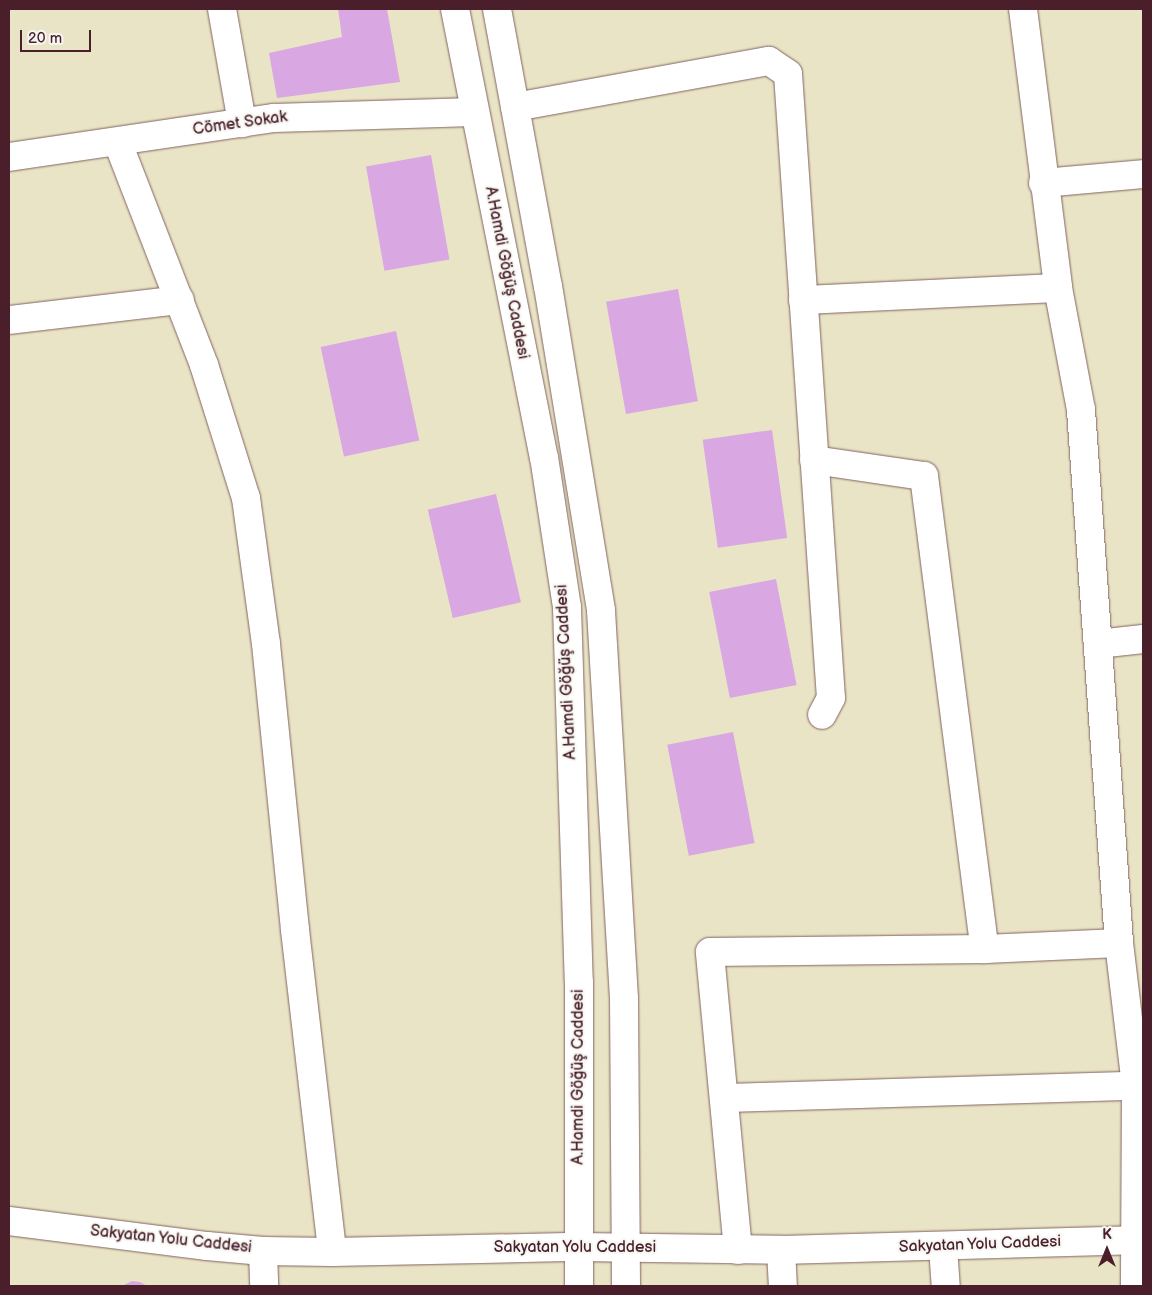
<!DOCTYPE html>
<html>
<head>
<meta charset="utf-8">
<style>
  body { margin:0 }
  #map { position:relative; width:1152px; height:1295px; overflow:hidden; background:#eae4c6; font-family:"Balsamiq Sans",sans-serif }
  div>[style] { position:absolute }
  .building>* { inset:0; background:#d9a7e2; transform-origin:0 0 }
  .roads { filter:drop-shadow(0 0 1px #826461) drop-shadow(0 0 1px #826461) }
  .minor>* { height:28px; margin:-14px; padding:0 14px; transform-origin:14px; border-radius:14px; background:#fff }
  span { translate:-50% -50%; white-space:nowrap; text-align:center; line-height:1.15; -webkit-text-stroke:4px #f6f6f2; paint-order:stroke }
  .street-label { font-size:16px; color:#4a1f2b }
  .frame { position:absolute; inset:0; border:10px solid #4a1f2b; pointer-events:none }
  .north { position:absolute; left:1082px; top:1225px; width:50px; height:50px; -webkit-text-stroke:4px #f6f6f2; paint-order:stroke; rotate:0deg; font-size:14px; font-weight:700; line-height:20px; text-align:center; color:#4a1f2b }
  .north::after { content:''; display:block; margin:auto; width:18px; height:22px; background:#4a1f2b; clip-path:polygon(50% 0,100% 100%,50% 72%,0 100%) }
  .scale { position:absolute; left:20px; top:30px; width:71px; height:22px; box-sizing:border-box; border:2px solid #4a1f2b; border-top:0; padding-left:6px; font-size:15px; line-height:18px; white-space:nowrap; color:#4a1f2b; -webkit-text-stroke:4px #f6f6f2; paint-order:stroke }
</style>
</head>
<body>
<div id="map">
  <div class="building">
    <i style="clip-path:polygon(338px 9px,387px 9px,400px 82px,277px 98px,269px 53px,342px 37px)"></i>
    <i style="left:431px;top:155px;width:106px;height:66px;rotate:80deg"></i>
    <i style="left:678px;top:289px;width:114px;height:73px;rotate:80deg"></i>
    <i style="left:396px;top:331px;width:112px;height:77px;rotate:78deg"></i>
    <i style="left:772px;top:430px;width:109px;height:70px;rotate:82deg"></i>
    <i style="left:496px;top:494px;width:111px;height:70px;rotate:77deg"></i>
    <i style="left:776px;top:579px;width:108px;height:68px;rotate:79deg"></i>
    <i style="left:733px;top:732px;width:113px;height:67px;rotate:79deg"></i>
    <i style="clip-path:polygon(132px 1281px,140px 1282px,147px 1286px,122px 1286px)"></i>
  </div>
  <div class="roads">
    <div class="minor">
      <i style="left:222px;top:9px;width:116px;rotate:80deg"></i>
      <i style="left:455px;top:9px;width:457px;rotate:78.8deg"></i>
      <i style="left:544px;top:457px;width:152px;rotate:81.3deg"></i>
      <i style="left:567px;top:607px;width:375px;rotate:88.2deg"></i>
      <i style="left:579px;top:982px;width:304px;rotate:90deg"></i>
      <i style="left:497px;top:9px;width:282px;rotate:79.6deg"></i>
      <i style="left:548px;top:286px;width:329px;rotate:80.7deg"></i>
      <i style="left:601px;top:611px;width:389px;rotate:86.6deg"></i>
      <i style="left:624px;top:999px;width:287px;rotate:89.6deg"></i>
      <i style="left:1023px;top:9px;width:281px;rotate:82.8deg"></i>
      <i style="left:1058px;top:288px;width:124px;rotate:79.3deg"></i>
      <i style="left:1081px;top:410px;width:534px;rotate:85.92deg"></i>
      <i style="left:1119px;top:943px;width:144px;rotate:83.2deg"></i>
      <i style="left:1136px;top:1086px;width:200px;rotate:90.3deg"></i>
      <i style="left:515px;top:107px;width:258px;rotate:-10.3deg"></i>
      <i style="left:769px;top:61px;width:23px;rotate:34deg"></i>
      <i style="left:788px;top:74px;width:625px;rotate:86.06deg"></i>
      <i style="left:831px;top:698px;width:19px;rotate:118deg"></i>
      <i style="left:118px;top:143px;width:238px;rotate:68.8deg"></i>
      <i style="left:204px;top:365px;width:139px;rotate:72.5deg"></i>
      <i style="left:246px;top:498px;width:147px;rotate:82.2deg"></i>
      <i style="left:266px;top:644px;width:287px;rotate:84.2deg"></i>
      <i style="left:295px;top:930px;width:324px;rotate:83.4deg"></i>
      <i style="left:9px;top:157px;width:268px;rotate:-8.4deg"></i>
      <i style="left:274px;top:118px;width:200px;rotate:-1.7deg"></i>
      <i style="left:1043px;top:183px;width:100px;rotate:-5.1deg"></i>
      <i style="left:803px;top:300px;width:255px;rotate:-2.7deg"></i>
      <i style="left:9px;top:320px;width:172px;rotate:-6.7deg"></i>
      <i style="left:814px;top:460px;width:111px;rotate:8.3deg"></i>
      <i style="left:924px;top:476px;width:477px;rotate:82.7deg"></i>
      <i style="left:1098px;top:644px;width:45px;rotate:-6.3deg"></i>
      <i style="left:724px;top:1098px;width:412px;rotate:-1.7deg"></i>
      <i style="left:9px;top:1221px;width:200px;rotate:7.2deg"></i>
      <i style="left:207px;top:1246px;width:56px;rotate:5.1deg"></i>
      <i style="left:263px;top:1251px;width:69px;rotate:0.8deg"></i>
      <i style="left:332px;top:1252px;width:246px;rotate:-1.2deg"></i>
      <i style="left:578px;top:1247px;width:203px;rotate:0.8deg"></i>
      <i style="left:781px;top:1250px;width:362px;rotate:-1.6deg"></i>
      <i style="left:943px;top:1247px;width:39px;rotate:86deg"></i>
      <i style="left:738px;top:1250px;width:299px;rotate:-95.4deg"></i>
      <i style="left:710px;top:952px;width:275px;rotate:-0.6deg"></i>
      <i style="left:985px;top:949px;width:134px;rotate:-2.6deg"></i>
      <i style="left:781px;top:1250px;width:36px;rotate:87deg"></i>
      <i style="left:263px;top:1251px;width:35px;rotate:88deg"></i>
    </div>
  </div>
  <div class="street-label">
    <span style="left:240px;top:124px;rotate:-8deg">Cömet Sokak</span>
    <span style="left:506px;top:273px;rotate:79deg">A.Hamdi Göğüş Caddesi</span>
    <span style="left:567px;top:672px;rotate:-93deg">A.Hamdi Göğüş Caddesi</span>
    <span style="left:579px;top:1077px;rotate:-90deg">A.Hamdi Göğüş Caddesi</span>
    <span style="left:171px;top:1240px;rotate:6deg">Sakyatan Yolu Caddesi</span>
    <span style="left:980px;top:1245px;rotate:-2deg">Sakyatan Yolu Caddesi</span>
    <span style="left:575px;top:1248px">Sakyatan Yolu Caddesi</span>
  </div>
  <div class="frame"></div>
  <div class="north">K</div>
  <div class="scale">20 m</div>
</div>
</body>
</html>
